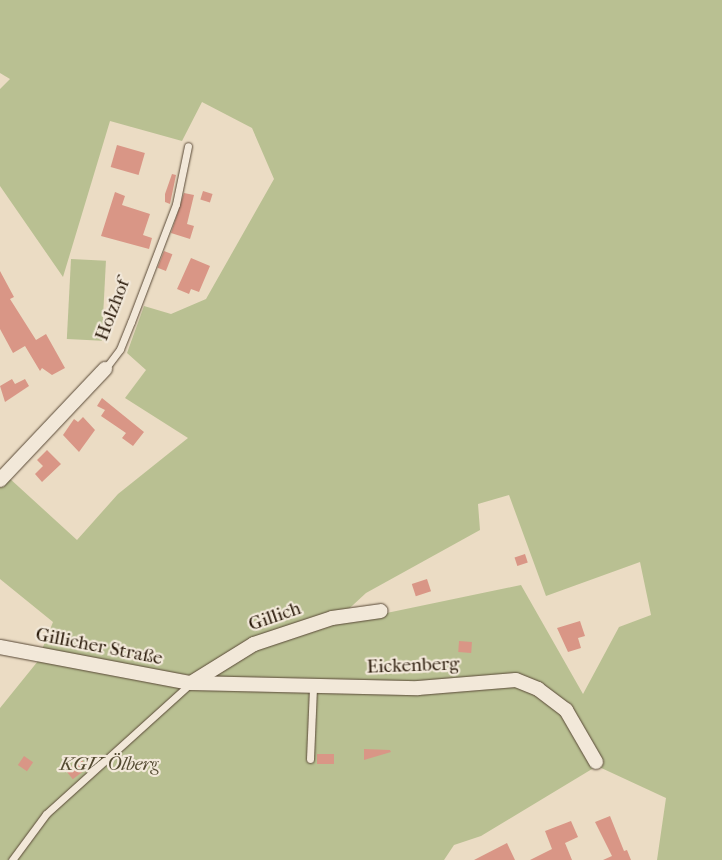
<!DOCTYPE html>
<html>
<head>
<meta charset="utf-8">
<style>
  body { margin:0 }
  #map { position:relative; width:722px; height:860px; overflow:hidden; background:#ebdcc4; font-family:"IM FELL French Canon",serif }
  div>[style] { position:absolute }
  .green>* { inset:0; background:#b9c092; transform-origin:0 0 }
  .building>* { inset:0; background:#d99686; transform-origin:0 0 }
  .roads { filter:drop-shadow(0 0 1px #584836) drop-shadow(0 0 1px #584836) }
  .service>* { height:7px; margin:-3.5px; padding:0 3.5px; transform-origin:3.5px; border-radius:3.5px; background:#f2e8d9 }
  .minor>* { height:14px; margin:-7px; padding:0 7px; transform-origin:7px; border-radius:7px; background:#f2e8d9 }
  span { translate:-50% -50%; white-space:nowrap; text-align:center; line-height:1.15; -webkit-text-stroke:4.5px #f2e8d9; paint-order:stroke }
  .street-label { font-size:19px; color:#271707 }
  .park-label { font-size:19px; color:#534a31; font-style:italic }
</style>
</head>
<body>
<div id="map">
  <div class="green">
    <i style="clip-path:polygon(evenodd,0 0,722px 0,722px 860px,657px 860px,666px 798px,597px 766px,481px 836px,454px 845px,444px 860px,0 860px,0 708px,38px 661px,187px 687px,194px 676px,41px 652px,53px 622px,0 579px,0 485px,8px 477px,77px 540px,118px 494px,188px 438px,125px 398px,146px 370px,127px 353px,144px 306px,171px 314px,206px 299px,274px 179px,252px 128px,202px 102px,182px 141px,110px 121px,63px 277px,0 186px,0 89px,10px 79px,0 73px,0 0,509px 495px,546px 596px,640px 562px,651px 615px,619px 627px,583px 694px,521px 585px,377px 615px,340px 617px,366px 593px,480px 530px,478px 504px,509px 495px)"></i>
    <i style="left:71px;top:259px;width:35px;height:80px;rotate:3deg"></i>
  </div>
  <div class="building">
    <i style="left:117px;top:145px;width:29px;height:23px;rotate:16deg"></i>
    <i style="clip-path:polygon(172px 174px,176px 175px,170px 204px,165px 202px,165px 194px)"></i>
    <i style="left:203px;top:191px;width:10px;height:9px;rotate:17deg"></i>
    <i style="clip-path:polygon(115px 192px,125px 196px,122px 205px,150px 214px,143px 235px,152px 238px,149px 249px,101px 236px)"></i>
    <i style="clip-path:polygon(184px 193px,194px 195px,187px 224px,194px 226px,190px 239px,171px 233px)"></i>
    <i style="left:164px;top:251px;width:9px;height:18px;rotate:21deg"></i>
    <i style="clip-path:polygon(191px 258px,210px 266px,199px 292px,191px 289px,189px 294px,177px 289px)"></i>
    <i style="clip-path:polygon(0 271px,14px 297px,10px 299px,36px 340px,46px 334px,65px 368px,52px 375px,42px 368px,40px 371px,25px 346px,13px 353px,0 329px)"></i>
    <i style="clip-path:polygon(12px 379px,15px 384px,25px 379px,29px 386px,5px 402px,0 386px)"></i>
    <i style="clip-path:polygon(102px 398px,144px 432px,133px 446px,122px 438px,126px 433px,101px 416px,105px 410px,97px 406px)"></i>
    <i style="clip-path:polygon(83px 417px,95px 430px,79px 452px,63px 435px,74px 419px,78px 422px)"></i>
    <i style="clip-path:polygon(47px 450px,61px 464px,42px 482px,35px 474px,43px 466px,37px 460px)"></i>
    <i style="left:525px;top:554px;width:9px;height:11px;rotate:72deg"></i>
    <i style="left:427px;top:579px;width:13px;height:16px;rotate:72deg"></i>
    <i style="clip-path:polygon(580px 621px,585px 636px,578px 638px,581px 648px,568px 652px,557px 628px)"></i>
    <i style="left:459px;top:641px;width:13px;height:11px;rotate:4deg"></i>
    <i style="clip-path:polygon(364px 749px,390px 750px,391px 752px,364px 760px)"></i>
    <i style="left:317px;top:754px;width:17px;height:10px"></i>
    <i style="left:24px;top:756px;width:11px;height:11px;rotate:34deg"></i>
    <i style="left:81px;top:759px;width:11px;height:19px;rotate:52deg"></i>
    <i style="clip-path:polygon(610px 816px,624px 851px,627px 850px,631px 860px,603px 860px,612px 856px,595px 822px)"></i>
    <i style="clip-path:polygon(571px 821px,578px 837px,565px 843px,572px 860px,530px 860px,552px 849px,545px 831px)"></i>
    <i style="clip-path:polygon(507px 843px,515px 860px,474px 860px)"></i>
  </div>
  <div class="roads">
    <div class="service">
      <i style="left:105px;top:369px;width:25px;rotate:-53deg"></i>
      <i style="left:120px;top:349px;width:29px;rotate:-68deg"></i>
      <i style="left:131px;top:322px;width:126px;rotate:-69.1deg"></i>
      <i style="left:176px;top:204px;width:59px;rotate:-78.3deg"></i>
      <i style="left:310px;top:759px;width:73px;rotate:-87.6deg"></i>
      <i style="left:12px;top:860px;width:57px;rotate:-53.5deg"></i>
      <i style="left:46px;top:814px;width:195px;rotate:-42.1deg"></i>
    </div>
    <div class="minor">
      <i style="left:0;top:480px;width:153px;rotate:-46.6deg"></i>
      <i style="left:0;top:647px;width:194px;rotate:10.7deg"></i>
      <i style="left:191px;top:683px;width:227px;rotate:1.3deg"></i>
      <i style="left:418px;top:688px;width:98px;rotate:-4.7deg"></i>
      <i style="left:516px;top:680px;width:24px;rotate:22deg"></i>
      <i style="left:538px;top:689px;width:35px;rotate:37deg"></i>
      <i style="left:566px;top:710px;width:60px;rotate:60deg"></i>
      <i style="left:191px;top:683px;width:74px;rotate:-31.8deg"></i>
      <i style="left:254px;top:644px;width:82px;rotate:-18.4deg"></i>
      <i style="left:332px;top:618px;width:49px;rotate:-8.1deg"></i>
    </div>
  </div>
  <div class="street-label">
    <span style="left:113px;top:310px;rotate:-69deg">Holzhof</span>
    <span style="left:275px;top:617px;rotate:-19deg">Gillich</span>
    <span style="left:99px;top:647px;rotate:11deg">Gillicher Straße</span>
    <span style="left:413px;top:666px;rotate:-2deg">Eickenberg</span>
  </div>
  <div class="park-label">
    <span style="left:109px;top:765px">KGV Ölberg</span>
  </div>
</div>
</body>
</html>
